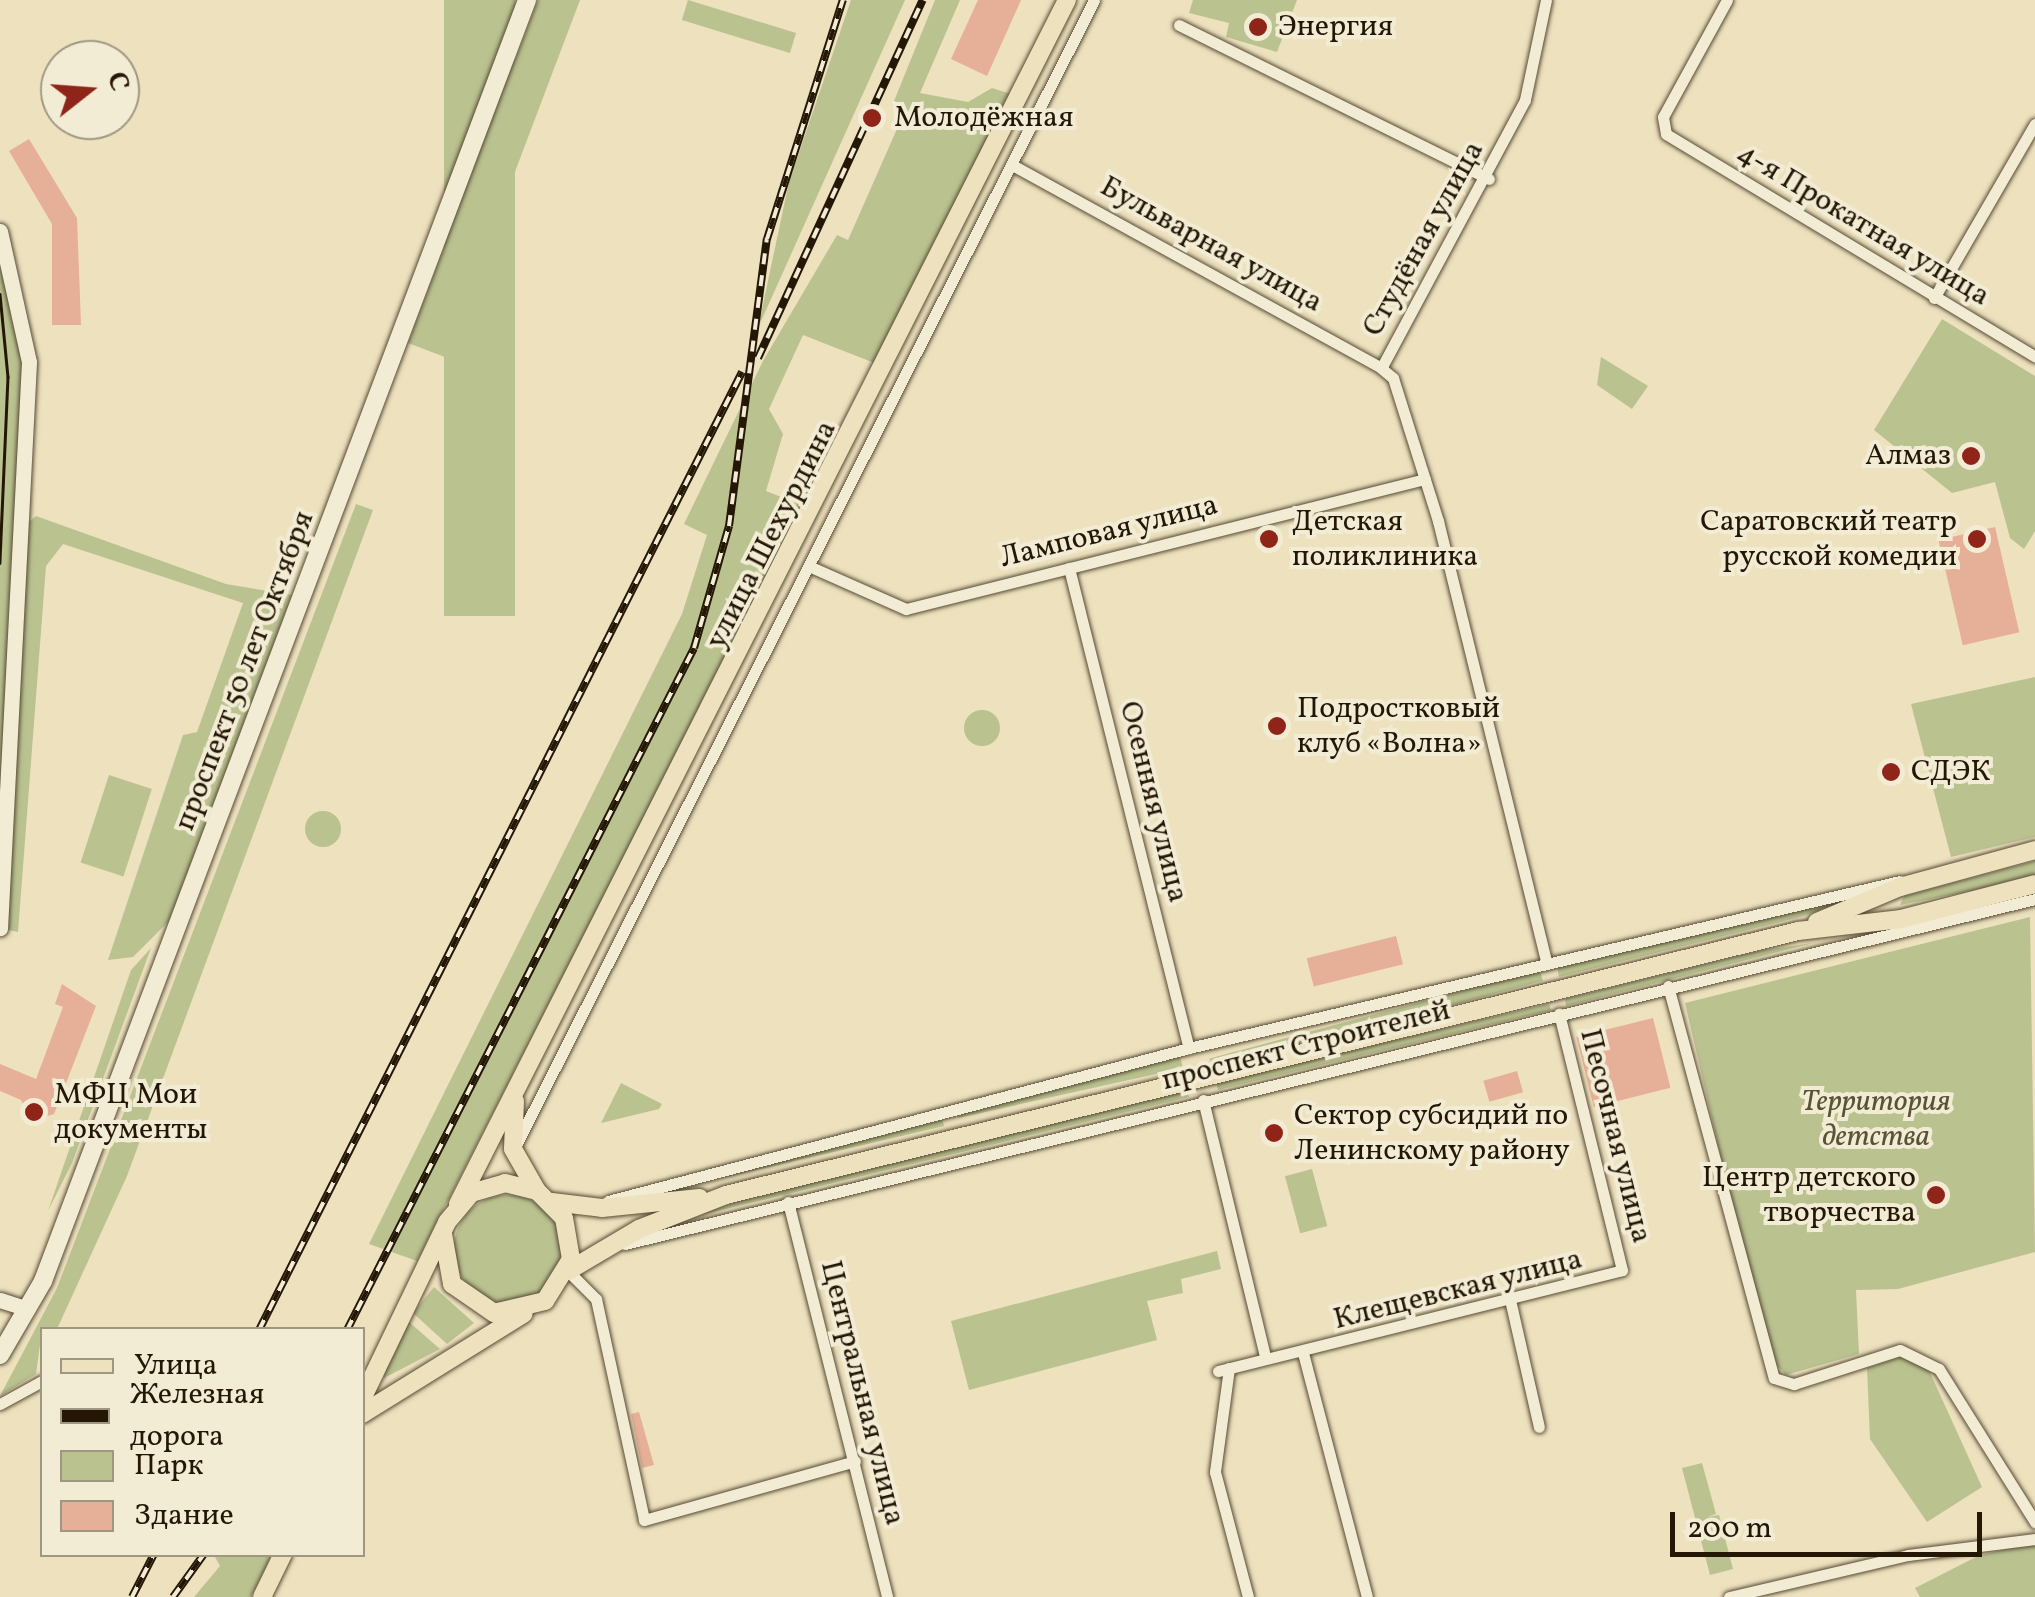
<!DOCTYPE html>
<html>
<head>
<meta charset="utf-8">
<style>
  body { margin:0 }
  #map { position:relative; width:2035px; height:1597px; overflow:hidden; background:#ede1be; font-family:Vollkorn,serif }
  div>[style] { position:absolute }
  .green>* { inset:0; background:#bac290; transform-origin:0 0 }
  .round { border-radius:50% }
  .building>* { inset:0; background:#e6af97; transform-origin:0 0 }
  .roads { filter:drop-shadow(0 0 2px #564a34) drop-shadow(0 0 2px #564a34) }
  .minor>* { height:11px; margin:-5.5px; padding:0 5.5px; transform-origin:5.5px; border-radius:5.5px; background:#f3ecd5 }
  .tertiary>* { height:15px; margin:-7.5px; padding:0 7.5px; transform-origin:7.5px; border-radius:7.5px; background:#f3ecd5 }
  .secondary>* { height:18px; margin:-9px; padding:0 9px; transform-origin:9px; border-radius:9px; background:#f3ecd5 }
  .primary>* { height:18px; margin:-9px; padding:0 9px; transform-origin:9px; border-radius:9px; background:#ede1be }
  .tram>* { height:2.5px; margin:-1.25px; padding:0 1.25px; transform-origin:1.25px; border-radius:1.25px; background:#241706 }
  .rail>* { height:8px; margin-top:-4px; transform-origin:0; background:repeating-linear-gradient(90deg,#f3ecd5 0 11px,#241706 0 22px); box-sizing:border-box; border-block:2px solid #241706 }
  .dots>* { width:28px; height:28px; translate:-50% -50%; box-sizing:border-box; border:5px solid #f3ecd5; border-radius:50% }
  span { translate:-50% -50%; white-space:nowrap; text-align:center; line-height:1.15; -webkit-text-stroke:8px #f3ecd5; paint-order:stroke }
  .poi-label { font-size:30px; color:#241706 }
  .left { translate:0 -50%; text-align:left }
  .right { translate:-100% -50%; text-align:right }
  .street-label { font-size:30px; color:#241706 }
  .park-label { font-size:30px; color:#585336; font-style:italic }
  .legend { position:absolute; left:40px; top:1327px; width:325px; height:230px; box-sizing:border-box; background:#f3ecd5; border:2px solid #a09782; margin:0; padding:12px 18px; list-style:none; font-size:30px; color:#241706 }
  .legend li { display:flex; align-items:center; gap:20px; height:50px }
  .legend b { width:50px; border:2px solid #a09782 }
  .north { position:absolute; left:40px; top:40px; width:100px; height:100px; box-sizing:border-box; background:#f3ecd5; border:2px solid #a09782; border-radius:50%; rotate:73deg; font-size:28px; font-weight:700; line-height:40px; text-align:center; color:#241706 }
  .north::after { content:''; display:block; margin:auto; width:35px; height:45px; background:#8f2418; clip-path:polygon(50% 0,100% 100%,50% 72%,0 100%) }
  .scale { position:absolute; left:1670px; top:1512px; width:312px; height:45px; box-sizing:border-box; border:5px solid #241706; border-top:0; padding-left:12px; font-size:30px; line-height:35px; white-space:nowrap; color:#241706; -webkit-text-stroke:8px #f3ecd5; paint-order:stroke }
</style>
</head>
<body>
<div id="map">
  <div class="green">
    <i style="left:444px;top:0;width:71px;height:616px"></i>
    <i style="clip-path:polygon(538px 0,580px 0,451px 341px,506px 363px,500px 378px,408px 343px)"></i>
    <i style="left:688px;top:0;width:113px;height:21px;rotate:17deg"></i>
    <i style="clip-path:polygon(851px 0,905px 0,758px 328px,789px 182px)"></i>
    <i style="clip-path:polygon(935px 0,960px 0,920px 93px,968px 102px,992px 88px,1014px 95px,877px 364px,803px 335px,769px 409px,783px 434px,766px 491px,789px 500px,806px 472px,818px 477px,417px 1261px,369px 1244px,682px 614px,707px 535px,684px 524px,763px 361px,837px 235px,848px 240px,904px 113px,892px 106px)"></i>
    <i style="clip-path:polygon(1193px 0,1297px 0,1277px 52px,1226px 37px,1229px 23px,1189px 13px)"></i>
    <i style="clip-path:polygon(0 247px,24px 366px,0 902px)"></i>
    <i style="clip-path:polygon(1942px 319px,2035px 376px,2035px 531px,2024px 549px,2010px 538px,1995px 482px,1952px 493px,1874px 430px)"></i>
    <i style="clip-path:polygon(1601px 357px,1648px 386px,1632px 409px,1597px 385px)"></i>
    <i style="clip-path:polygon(356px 504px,373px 510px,127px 1176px,57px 1329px,42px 1330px,36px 1374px,0 1396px,57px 1288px)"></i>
    <i style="clip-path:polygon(36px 516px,226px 584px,292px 595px,169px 921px,133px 957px,108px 960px,183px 735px,197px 732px,243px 603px,63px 544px,46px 566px,18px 932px,4px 929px,25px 525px)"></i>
    <i style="clip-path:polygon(2035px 677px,2035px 837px,1951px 857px,1911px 704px)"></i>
    <i class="round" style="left:964px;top:710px;width:36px;height:36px"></i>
    <i style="left:109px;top:775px;width:45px;height:92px;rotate:18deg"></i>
    <i class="round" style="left:305px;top:811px;width:36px;height:36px"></i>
    <i style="clip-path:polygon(2035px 861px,2035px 878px,1900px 905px,1904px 896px)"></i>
    <i style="clip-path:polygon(1871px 890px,1804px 916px,1559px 977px,1557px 966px)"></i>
    <i style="clip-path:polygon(2030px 917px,2035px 1252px,1898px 1289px,1856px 1290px,1859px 1354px,1786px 1375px,1767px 1355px,1685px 1003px)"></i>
    <i style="clip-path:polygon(1813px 943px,1566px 1006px,1565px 999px,1763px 950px)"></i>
    <i style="clip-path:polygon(151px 948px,72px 1163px,48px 1211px,131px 970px)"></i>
    <i style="left:1540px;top:970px;width:11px;height:342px;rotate:75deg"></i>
    <i style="clip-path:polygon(1549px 1004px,1551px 1010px,1218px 1090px,1216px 1082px)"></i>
    <i style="clip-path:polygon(1180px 1057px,1183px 1068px,958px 1118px,960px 1113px)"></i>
    <i style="clip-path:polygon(621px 1083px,662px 1104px,659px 1109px,601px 1123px)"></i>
    <i style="clip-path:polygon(1187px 1089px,1189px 1097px,689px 1218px,736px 1202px)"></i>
    <i style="clip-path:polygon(942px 1118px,944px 1126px,727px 1177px,727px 1175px)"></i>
    <i style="left:1312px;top:1169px;width:59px;height:28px;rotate:75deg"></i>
    <i class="round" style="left:454px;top:1195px;width:108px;height:108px"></i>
    <i style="clip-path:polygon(1217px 1251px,1221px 1269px,1181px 1279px,1183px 1293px,1147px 1301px,1157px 1340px,969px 1390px,951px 1321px)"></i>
    <i style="clip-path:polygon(434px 1287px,474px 1323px,447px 1344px,413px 1313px)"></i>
    <i style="clip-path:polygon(409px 1322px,440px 1349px,384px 1378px,384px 1374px)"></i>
    <i style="clip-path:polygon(1903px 1356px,1927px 1366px,1982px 1487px,1927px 1522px,1870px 1439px,1867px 1368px)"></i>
    <i style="clip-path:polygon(1702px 1463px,1716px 1514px,1707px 1517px,1719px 1515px,1733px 1569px,1710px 1575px,1682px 1468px)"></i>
    <i style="clip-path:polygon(2035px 1543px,2035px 1597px,1920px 1597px,1915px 1588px,1980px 1555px)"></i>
    <i style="clip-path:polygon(214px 1555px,214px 1554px,272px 1555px,251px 1597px,194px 1597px,220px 1566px)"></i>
  </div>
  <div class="building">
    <i style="clip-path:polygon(978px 0,1021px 0,987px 76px,951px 59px)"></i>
    <i style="clip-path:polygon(29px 139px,77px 218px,81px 325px,52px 325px,52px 224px,9px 151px)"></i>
    <i style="left:1995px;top:527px;width:108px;height:58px;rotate:77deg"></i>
    <i style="left:1396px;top:936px;width:29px;height:92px;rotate:76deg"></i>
    <i style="clip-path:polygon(62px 984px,96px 1006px,54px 1114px,32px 1121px,21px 1100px,0 1091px,0 1064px,36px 1079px,63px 1007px,55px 1004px)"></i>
    <i style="left:1653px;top:1018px;width:72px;height:79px;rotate:76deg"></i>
    <i style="left:1517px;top:1071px;width:22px;height:35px;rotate:74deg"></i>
    <i style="clip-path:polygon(639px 1412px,654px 1465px,642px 1468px,631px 1414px)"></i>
  </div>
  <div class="roads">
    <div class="minor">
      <i style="left:1546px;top:0;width:102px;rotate:101.9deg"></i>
      <i style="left:1525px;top:100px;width:304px;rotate:118.2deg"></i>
      <i style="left:1381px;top:368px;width:16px;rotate:40deg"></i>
      <i style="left:1393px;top:378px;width:150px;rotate:72.5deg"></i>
      <i style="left:1438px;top:521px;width:454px;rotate:76.2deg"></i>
      <i style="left:1727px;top:0;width:133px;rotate:118.7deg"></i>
      <i style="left:1663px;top:117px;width:17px;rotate:80deg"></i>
      <i style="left:1666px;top:134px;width:431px;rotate:31.1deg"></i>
      <i style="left:1179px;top:25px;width:346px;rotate:26.4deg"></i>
      <i style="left:1016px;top:167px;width:417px;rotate:28.8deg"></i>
      <i style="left:1934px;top:298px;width:201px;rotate:-59.9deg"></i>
      <i style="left:811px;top:567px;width:104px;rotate:23.9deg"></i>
      <i style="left:906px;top:609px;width:535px;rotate:-14.06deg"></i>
      <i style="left:1069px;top:568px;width:495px;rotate:76deg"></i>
      <i style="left:1668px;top:986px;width:406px;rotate:74.9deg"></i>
      <i style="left:1774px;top:1378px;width:21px;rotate:17deg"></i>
      <i style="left:1794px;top:1384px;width:111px;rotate:-17.8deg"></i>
      <i style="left:1900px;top:1350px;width:43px;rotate:26deg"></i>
      <i style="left:1939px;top:1369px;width:181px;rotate:57.9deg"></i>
      <i style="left:1203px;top:1100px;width:263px;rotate:76.4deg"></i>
      <i style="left:517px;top:1143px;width:1280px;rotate:-63.21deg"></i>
      <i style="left:608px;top:1201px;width:601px;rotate:-14.75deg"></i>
      <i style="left:1189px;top:1048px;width:730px;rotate:-13.22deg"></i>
      <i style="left:788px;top:1202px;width:407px;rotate:75.9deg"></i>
      <i style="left:625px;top:1244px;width:1452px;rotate:-13.75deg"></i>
      <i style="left:568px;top:1271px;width:40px;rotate:45deg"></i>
      <i style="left:596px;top:1299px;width:226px;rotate:77.7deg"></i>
      <i style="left:644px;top:1520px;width:219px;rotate:-15.6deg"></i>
      <i style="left:1511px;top:1304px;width:126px;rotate:77.2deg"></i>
      <i style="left:1303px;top:1353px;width:252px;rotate:75.3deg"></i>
      <i style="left:1229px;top:1368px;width:105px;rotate:97.7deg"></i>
      <i style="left:1215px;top:1472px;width:129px;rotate:75.2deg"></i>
      <i style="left:1218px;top:1371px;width:416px;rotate:-14deg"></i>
      <i style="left:1622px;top:1270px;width:264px;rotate:-103.8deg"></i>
      <i style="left:0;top:1404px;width:48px;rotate:-28.7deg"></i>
      <i style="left:1729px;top:1597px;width:184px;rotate:-13.2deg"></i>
      <i style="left:1908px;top:1555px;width:128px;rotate:-7.2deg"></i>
    </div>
    <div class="tertiary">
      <i style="left:0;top:231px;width:134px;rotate:77.5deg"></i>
      <i style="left:29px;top:362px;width:567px;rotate:92.93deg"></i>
      <i style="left:0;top:1300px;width:29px;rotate:18deg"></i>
    </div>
    <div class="secondary">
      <i style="left:0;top:1355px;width:86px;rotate:-59.8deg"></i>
      <i style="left:43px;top:1281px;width:1369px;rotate:-69.3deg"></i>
    </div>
    <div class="primary">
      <i style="left:1817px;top:922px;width:90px;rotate:-22.9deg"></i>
      <i style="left:1900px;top:887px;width:140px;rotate:-15.3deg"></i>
      <i style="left:515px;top:1101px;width:48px;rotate:92.4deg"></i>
      <i style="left:513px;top:1149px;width:48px;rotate:60.3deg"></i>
      <i style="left:552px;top:1202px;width:50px;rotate:6.8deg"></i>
      <i style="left:602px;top:1208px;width:98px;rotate:-5.9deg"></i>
      <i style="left:458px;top:1204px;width:1349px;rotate:-63.17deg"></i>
      <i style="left:568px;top:1271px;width:82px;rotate:-30.6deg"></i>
      <i style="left:639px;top:1229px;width:93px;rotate:-21.3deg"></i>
      <i style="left:726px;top:1195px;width:1104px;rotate:-13.83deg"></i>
      <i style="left:1798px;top:931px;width:104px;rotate:-6.6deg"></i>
      <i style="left:1901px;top:919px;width:138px;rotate:-14.6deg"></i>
      <i style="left:362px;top:1399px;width:196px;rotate:-64.3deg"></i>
      <i style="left:447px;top:1222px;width:38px;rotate:-50deg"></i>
      <i style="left:471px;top:1193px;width:35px;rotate:-16deg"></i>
      <i style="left:505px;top:1183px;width:33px;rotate:14deg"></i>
      <i style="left:537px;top:1191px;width:38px;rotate:45deg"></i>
      <i style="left:564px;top:1218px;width:42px;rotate:80.3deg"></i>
      <i style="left:571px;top:1259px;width:49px;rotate:121.8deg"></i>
      <i style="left:545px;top:1301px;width:52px;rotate:166.8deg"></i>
      <i style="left:494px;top:1313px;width:51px;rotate:-145.4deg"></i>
      <i style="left:452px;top:1284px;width:51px;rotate:-100.2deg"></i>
      <i style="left:362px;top:1414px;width:190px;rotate:-31.8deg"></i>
      <i style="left:262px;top:1597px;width:48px;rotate:-64deg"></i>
    </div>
  </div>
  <div class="tram">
    <i style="left:0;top:294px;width:83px;rotate:84.5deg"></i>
    <i style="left:8px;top:377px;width:186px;rotate:92.5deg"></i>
  </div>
  <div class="rail">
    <i style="left:758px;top:358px;width:394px;rotate:-65.3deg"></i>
    <i style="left:259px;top:1330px;width:1073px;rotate:-63.24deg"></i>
    <i style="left:347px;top:1330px;width:765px;rotate:-63.03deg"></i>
    <i style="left:694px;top:648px;width:127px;rotate:-74deg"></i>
    <i style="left:729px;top:526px;width:290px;rotate:-82.5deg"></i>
    <i style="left:767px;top:239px;width:251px;rotate:-72.4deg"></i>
    <i style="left:132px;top:1597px;width:48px;rotate:-62.9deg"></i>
    <i style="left:173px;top:1597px;width:53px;rotate:-54.2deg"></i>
  </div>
  <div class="dots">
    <i style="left:1258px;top:27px;background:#8f2418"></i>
    <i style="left:872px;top:118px;background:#8f2418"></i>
    <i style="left:1971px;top:456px;background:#8f2418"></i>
    <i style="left:1269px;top:539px;background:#8f2418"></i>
    <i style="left:1977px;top:539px;background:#8f2418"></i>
    <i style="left:1277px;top:726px;background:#8f2418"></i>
    <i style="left:1891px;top:772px;background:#8f2418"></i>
    <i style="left:34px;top:1112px;background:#8f2418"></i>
    <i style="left:1274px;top:1133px;background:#8f2418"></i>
    <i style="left:1936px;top:1195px;background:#8f2418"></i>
  </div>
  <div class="poi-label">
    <span class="left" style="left:1278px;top:27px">Энергия</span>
    <span class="left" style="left:894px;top:118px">Молодёжная</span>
    <span class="right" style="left:1951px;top:456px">Алмаз</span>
    <span class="left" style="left:1292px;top:539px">Детская<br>поликлиника</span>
    <span class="right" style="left:1957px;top:539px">Саратовский театр<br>русской комедии</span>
    <span class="left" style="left:1297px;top:726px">Подростковый<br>клуб «Волна»</span>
    <span class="left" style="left:1911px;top:772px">СДЭК</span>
    <span class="left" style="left:54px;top:1112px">МФЦ Мои<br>документы</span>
    <span class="left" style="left:1294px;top:1133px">Сектор субсидий по<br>Ленинскому району</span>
    <span class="right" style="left:1916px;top:1195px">Центр детского<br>творчества</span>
  </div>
  <div class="street-label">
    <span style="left:1863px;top:225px;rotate:31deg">4-я Прокатная улица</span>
    <span style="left:1424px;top:239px;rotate:-61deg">Студёная улица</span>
    <span style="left:1211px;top:245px;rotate:29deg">Бульварная улица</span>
    <span style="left:1109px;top:532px;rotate:-14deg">Ламповая улица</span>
    <span style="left:772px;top:535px;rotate:-63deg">улица Шехурдина</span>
    <span style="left:245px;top:671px;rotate:-69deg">проспект 50 лет Октября</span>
    <span style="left:1153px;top:802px;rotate:76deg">Осенняя улица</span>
    <span style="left:1306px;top:1046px;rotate:-14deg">проспект Строителей</span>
    <span style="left:1615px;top:1136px;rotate:76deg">Песочная улица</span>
    <span style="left:1458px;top:1290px;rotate:-14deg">Клещевская улица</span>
    <span style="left:862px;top:1393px;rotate:76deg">Центральная улица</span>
  </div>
  <div class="park-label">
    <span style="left:1876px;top:1119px">Территория<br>детства</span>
  </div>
  <ul class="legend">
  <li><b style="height:12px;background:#ede1be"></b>Улица</li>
  <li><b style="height:12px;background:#241706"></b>Железная дорога</li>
  <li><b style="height:28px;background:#bac290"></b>Парк</li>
  <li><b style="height:28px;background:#e6af97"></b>Здание</li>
  </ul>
  <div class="north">С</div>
  <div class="scale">200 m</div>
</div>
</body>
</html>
